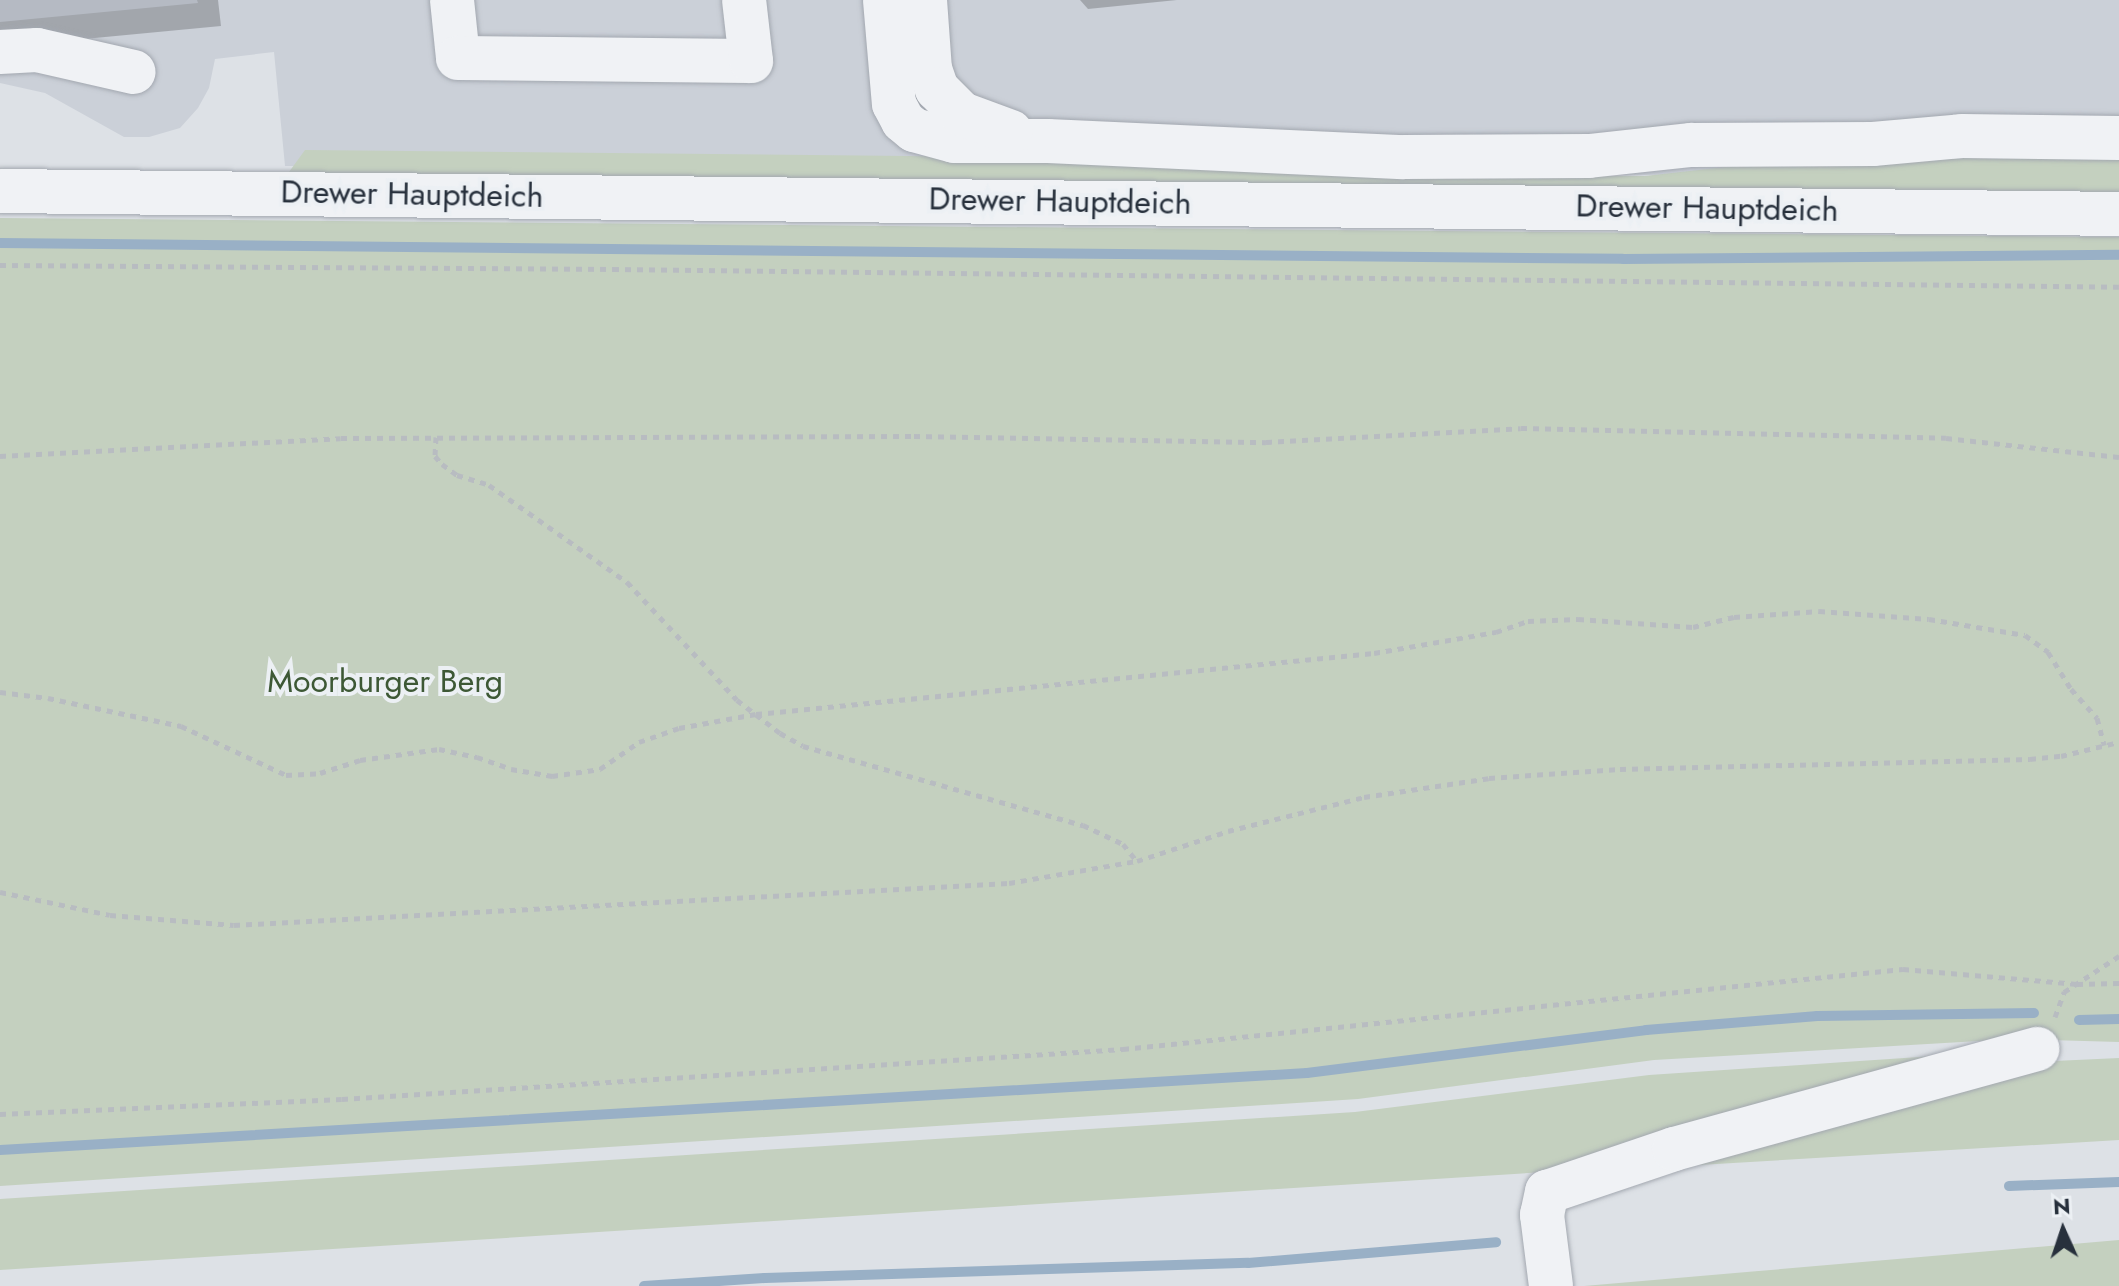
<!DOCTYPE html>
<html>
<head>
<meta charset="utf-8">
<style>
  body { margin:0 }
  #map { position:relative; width:2119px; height:1286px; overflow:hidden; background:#dde1e6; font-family:Jost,sans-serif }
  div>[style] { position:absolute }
  .built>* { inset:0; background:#cbd0d8 }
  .green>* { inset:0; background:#c4d0bf }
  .shadow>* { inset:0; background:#0003 }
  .stream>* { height:10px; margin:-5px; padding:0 5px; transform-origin:5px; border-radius:5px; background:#99b0c6 }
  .building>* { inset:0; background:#b5bac3 }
  .path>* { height:5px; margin-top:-2.5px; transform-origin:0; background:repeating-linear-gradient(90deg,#b8bcc1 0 6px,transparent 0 12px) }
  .roads { filter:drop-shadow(0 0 2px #a3a8b0) drop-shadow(0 0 2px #a3a8b0) }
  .minor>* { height:44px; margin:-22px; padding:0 22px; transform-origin:22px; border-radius:22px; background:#f0f2f5 }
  span { translate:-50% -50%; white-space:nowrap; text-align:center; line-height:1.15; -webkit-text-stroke:8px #ecf0f4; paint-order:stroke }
  .street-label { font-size:32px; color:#27303c }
  .park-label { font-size:32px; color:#3d5835 }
  .north { position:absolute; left:2023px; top:1190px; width:80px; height:80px; -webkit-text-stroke:6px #ecf0f4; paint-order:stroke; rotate:357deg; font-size:22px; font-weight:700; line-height:32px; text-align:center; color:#27303c }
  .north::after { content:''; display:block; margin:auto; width:28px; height:36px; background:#27303c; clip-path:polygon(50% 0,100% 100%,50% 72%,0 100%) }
</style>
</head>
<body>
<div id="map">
  <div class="built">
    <i style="clip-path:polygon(0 0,2119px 0,2119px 178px,285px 166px,274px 52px,215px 59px,209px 88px,198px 108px,180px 128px,149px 137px,124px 137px,45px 93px,0 83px)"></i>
  </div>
  <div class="green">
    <i style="clip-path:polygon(305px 150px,1007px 157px,1310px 174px,1645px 176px,1761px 163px,1944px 157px,2119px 158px,2119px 200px,281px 183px)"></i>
    <i style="clip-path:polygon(0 218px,2119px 237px,2119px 1042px,2013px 1039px,1654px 1060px,1358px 1099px,0 1186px)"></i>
    <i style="clip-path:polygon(1949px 1055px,1544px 1172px,0 1270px,0 1199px,1355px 1112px,1649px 1075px)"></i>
    <i style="clip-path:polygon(2119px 1058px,2119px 1140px,1665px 1167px,2033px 1062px)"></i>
    <i style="clip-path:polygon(2119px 1240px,2119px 1286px,1584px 1286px)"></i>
  </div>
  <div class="shadow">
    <i style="clip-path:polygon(0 0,218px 0,221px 26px,0 47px)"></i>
    <i style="clip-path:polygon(1080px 0,1177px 0,1088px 9px)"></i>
  </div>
  <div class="stream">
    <i style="left:0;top:243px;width:1623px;rotate:0.56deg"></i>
    <i style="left:1623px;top:259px;width:496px;rotate:-0.5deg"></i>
    <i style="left:2079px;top:1020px;width:40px;rotate:-1.4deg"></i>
    <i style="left:0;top:1150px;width:1309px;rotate:-3.37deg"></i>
    <i style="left:1307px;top:1073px;width:342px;rotate:-7.2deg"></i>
    <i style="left:1646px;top:1030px;width:172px;rotate:-4.7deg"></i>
    <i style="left:1817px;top:1016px;width:217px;rotate:-0.8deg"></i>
    <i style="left:2009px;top:1186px;width:110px;rotate:-2.1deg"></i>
    <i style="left:644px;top:1286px;width:121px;rotate:-3.8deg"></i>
    <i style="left:765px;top:1278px;width:483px;rotate:-1.8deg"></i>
    <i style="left:1248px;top:1263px;width:249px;rotate:-4.8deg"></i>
  </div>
  <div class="building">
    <i style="clip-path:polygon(0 0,197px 0,198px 3px,0 22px)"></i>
  </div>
  <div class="path">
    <i style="left:0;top:265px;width:613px;rotate:0.37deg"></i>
    <i style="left:613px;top:269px;width:1506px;rotate:0.68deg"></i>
    <i style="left:436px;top:437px;width:19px;rotate:93deg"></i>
    <i style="left:435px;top:456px;width:11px;rotate:49deg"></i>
    <i style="left:442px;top:464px;width:19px;rotate:36deg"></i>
    <i style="left:457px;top:475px;width:34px;rotate:17deg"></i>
    <i style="left:489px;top:485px;width:169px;rotate:35.1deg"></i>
    <i style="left:627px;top:582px;width:161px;rotate:47deg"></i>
    <i style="left:737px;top:700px;width:54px;rotate:37.5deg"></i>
    <i style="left:780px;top:733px;width:26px;rotate:29deg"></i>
    <i style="left:803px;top:746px;width:291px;rotate:15.8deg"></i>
    <i style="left:1083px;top:825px;width:44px;rotate:25.4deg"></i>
    <i style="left:1123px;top:844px;width:22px;rotate:51deg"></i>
    <i style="left:0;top:456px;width:341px;rotate:-3deg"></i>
    <i style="left:341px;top:438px;width:573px;rotate:-0.2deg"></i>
    <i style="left:914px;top:436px;width:352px;rotate:1deg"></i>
    <i style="left:1266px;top:442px;width:255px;rotate:-3.1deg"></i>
    <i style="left:1521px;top:428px;width:425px;rotate:1.3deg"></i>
    <i style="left:1946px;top:438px;width:174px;rotate:6.3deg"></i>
    <i style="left:0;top:692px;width:48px;rotate:7.1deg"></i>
    <i style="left:48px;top:698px;width:136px;rotate:11.9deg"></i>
    <i style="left:181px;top:726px;width:116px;rotate:25deg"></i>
    <i style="left:286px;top:775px;width:34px;rotate:-3deg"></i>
    <i style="left:320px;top:773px;width:42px;rotate:-18deg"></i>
    <i style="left:360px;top:760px;width:80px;rotate:-7.9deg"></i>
    <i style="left:439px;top:749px;width:39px;rotate:12deg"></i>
    <i style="left:477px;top:757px;width:36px;rotate:19deg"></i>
    <i style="left:511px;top:769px;width:42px;rotate:9.7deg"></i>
    <i style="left:552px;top:776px;width:49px;rotate:-8.3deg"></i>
    <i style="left:600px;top:769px;width:47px;rotate:-34.7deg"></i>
    <i style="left:639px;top:742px;width:42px;rotate:-19.3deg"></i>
    <i style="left:679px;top:728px;width:78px;rotate:-10.3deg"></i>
    <i style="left:756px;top:714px;width:621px;rotate:-5.64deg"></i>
    <i style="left:1374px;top:653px;width:124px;rotate:-9.8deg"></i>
    <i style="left:1496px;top:632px;width:34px;rotate:-19deg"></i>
    <i style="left:1528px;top:621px;width:50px;rotate:-2.3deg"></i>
    <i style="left:1578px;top:619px;width:115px;rotate:4deg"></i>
    <i style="left:1693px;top:627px;width:42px;rotate:-13.7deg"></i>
    <i style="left:1734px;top:617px;width:85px;rotate:-4deg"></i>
    <i style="left:1819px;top:611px;width:110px;rotate:4.2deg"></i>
    <i style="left:1929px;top:619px;width:97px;rotate:9.5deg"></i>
    <i style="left:2025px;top:635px;width:29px;rotate:36deg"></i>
    <i style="left:2048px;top:652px;width:44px;rotate:58.1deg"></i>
    <i style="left:2071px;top:689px;width:39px;rotate:48deg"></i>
    <i style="left:2097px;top:718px;width:28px;rotate:75deg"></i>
    <i style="left:0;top:892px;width:112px;rotate:11.8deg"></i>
    <i style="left:110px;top:915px;width:124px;rotate:4.6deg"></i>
    <i style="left:234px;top:925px;width:776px;rotate:-3.1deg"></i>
    <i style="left:1009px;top:883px;width:130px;rotate:-9.8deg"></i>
    <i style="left:1137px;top:861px;width:96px;rotate:-18.2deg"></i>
    <i style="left:1228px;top:831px;width:140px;rotate:-14deg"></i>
    <i style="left:1364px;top:797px;width:126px;rotate:-8.6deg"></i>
    <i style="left:1489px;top:778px;width:131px;rotate:-3.9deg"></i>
    <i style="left:1620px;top:769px;width:410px;rotate:-1.4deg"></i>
    <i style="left:2030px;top:759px;width:31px;rotate:-6deg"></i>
    <i style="left:2061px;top:756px;width:60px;rotate:-13.6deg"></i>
    <i style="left:2055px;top:1017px;width:27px;rotate:-70deg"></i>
    <i style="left:2064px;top:992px;width:66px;rotate:-33.2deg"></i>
    <i style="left:0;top:1114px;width:342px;rotate:-2.5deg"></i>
    <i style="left:342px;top:1099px;width:783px;rotate:-3.66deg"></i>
    <i style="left:1123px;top:1049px;width:784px;rotate:-5.86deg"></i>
    <i style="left:1903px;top:969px;width:175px;rotate:4.9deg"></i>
    <i style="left:2077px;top:984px;width:42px;rotate:-1.4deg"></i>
  </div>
  <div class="roads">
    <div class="minor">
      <i style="left:452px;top:0;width:58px;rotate:84.1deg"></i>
      <i style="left:458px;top:58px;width:293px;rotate:0.6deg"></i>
      <i style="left:751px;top:61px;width:61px;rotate:-96.5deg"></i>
      <i style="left:885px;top:0;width:104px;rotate:85.1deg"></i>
      <i style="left:894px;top:104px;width:19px;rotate:62deg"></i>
      <i style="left:903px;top:121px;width:14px;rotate:39deg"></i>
      <i style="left:914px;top:130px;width:41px;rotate:15.4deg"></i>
      <i style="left:954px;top:141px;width:94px"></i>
      <i style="left:1048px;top:141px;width:356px;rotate:2.6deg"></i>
      <i style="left:1404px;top:157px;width:185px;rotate:-0.3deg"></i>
      <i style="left:1589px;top:156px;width:103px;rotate:-6.2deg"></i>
      <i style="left:1691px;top:145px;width:182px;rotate:-0.3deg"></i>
      <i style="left:1873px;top:144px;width:89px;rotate:-5.1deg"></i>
      <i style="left:1962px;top:136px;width:157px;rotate:0.7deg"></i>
      <i style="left:925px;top:0;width:69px;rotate:85.9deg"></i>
      <i style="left:930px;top:69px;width:21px;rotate:71deg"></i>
      <i style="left:937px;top:89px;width:35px;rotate:45deg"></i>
      <i style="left:962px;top:114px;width:52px;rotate:20.2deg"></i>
      <i style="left:0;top:52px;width:37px;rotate:-3deg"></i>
      <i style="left:37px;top:50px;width:99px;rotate:12.8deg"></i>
      <i style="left:0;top:191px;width:2119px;rotate:0.62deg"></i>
      <i style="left:1551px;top:1286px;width:72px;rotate:-97.2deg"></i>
      <i style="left:1542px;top:1215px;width:24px;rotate:-78deg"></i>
      <i style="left:1547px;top:1192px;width:134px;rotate:-18.7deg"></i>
      <i style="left:1674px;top:1149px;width:377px;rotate:-15.4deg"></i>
    </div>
  </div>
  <div class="street-label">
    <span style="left:412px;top:194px;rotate:1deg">Drewer Hauptdeich</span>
    <span style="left:1060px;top:201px;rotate:1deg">Drewer Hauptdeich</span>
    <span style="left:1707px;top:208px;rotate:1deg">Drewer Hauptdeich</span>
  </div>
  <div class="park-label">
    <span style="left:385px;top:681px">Moorburger Berg</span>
  </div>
  <div class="north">N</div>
</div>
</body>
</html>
